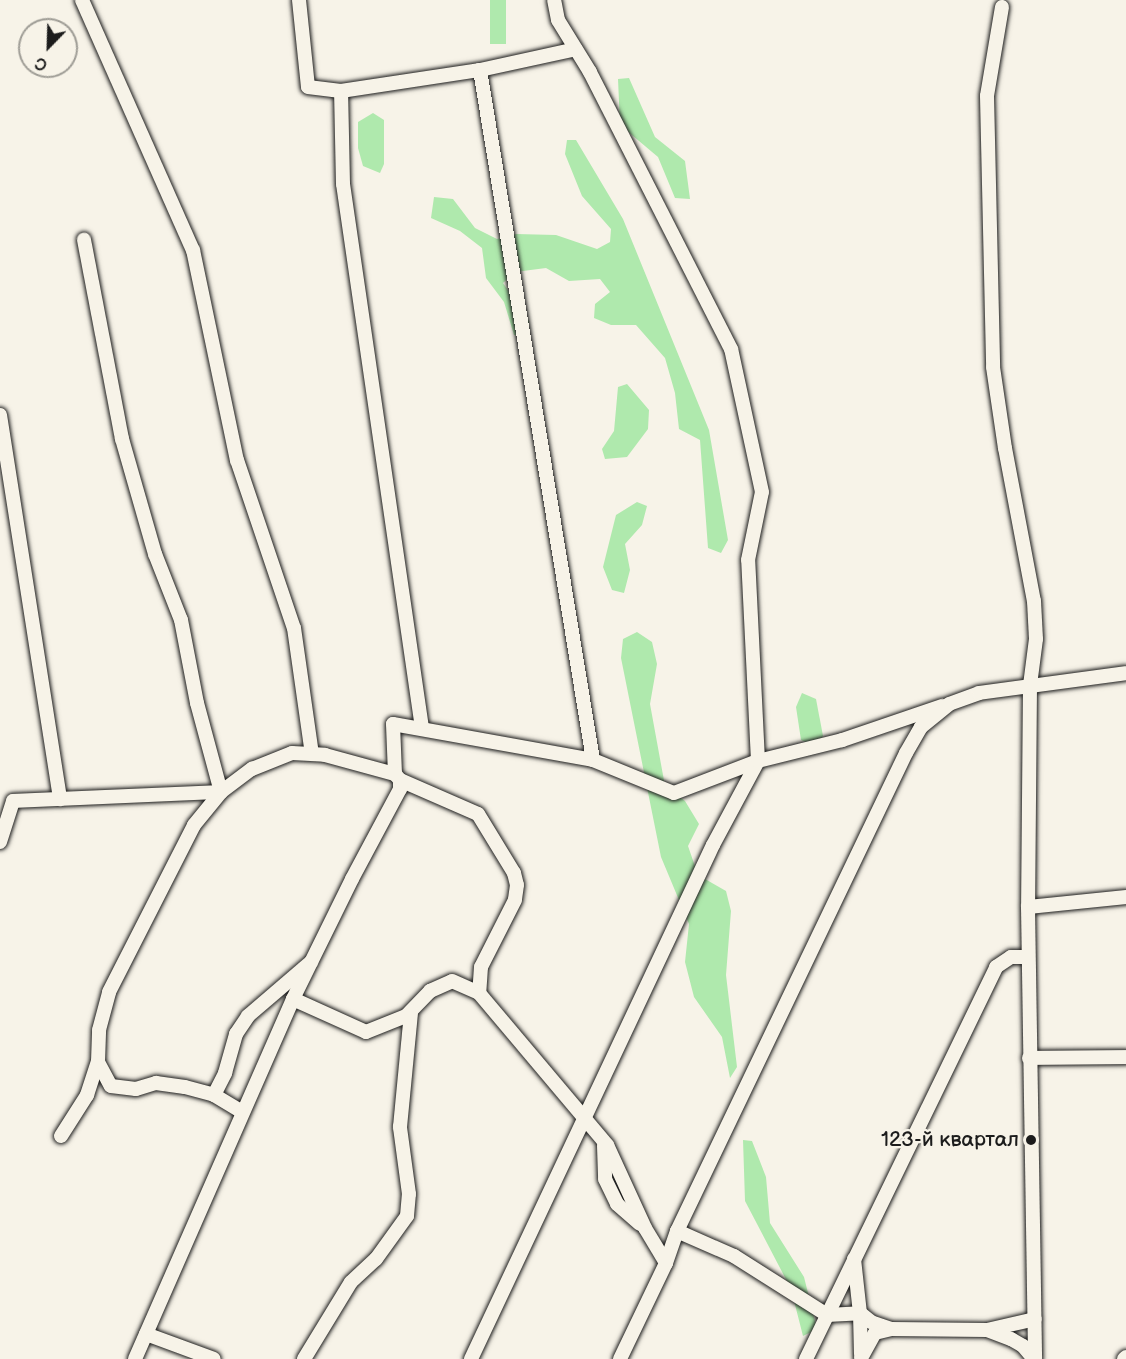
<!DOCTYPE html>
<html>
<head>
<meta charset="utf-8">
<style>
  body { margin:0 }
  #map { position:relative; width:1126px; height:1359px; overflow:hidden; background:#f7f3e8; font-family:"Balsamiq Sans",sans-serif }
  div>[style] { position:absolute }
  .green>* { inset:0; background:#afe9ad; transform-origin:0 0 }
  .roads { filter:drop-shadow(0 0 2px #1c1c1c) drop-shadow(0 0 2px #1c1c1c) }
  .minor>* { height:14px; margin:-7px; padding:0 7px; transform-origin:7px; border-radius:7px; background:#f7f3e8 }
  .dots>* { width:16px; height:16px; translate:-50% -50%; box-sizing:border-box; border:3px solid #f7f3e8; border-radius:50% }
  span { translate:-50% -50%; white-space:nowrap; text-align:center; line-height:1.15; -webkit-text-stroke:4.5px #f7f3e8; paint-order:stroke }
  .poi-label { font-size:21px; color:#1c1c1c }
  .right { translate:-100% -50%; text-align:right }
  .north { position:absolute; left:18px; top:18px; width:60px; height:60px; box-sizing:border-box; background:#f7f3e8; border:2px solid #9f9d96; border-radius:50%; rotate:203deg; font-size:16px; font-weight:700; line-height:24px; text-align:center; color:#1c1c1c }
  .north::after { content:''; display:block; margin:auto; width:21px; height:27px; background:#1c1c1c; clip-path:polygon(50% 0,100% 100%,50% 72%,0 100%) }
</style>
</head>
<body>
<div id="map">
  <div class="green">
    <i style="left:490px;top:0;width:16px;height:44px"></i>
    <i style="clip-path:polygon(629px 78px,655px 137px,685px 161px,690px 199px,675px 198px,658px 157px,620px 125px,618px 79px)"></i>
    <i style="clip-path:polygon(373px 113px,384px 120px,384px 164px,380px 173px,363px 166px,358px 148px,358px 122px)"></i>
    <i style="clip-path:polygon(567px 140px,576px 140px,623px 219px,709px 430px,728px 540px,721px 553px,708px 548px,700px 440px,679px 429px,675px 393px,665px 358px,636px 325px,611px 325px,594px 318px,595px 304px,610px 292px,600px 279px,569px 281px,546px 268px,515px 272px,503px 283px,529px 321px,528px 337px,514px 335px,504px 302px,486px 278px,482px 248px,460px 231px,431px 218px,434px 197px,453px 199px,475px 228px,497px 239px,516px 234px,556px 235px,597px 249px,610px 242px,611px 229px,582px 196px,565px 154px)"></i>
    <i style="clip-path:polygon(627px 384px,649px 410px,648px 429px,627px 457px,605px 459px,602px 449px,614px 431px,618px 387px)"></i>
    <i style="clip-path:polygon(637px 502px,647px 506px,642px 525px,625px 544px,630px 570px,624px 593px,612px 590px,603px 567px,616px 515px)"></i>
    <i style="clip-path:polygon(637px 632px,652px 642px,657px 664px,650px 704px,665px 786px,685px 801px,699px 824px,688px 846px,698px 875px,726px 891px,731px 911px,726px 975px,737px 1067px,730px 1078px,722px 1037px,694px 997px,685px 962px,689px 924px,661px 857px,621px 658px,623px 639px)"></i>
    <i style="clip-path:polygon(802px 693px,816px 699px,823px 736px,815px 746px,801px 740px,796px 707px)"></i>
    <i style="clip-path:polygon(743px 1140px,752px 1141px,766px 1177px,770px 1223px,804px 1277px,817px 1329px,803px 1336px,791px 1289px,745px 1201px)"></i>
  </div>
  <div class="roads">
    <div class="minor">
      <i style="left:82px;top:0;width:274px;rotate:66.1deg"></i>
      <i style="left:193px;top:250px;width:215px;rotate:78.2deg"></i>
      <i style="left:237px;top:460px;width:177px;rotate:71.3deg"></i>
      <i style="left:294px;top:628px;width:127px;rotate:81.9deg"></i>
      <i style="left:299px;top:0;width:87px;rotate:84.1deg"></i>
      <i style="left:308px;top:87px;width:33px;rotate:7deg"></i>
      <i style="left:1002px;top:7px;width:90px;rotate:99.6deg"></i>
      <i style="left:987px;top:96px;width:271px;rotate:88.7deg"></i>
      <i style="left:993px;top:367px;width:82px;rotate:81.6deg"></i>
      <i style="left:1005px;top:448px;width:156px;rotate:79.3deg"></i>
      <i style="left:1034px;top:601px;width:38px;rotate:87deg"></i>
      <i style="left:1036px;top:639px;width:46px;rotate:97.4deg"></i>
      <i style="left:1030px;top:685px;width:222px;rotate:90.5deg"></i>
      <i style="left:1028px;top:907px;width:452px;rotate:89.1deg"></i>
      <i style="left:480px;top:70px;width:699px;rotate:80.7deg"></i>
      <i style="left:0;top:415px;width:389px;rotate:81.1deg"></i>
      <i style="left:422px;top:728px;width:550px;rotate:-98.26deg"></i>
      <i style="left:343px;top:184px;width:93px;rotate:-91.2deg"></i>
      <i style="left:341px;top:91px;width:141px;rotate:-8.6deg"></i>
      <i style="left:480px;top:70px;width:98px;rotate:-12.3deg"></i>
      <i style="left:395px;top:774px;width:50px;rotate:-92.3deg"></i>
      <i style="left:393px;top:724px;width:203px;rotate:10.2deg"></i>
      <i style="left:593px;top:760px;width:87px;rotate:22.2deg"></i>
      <i style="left:674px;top:793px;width:90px;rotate:-20.9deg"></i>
      <i style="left:758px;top:761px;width:87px;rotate:-14deg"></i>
      <i style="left:842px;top:740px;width:106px;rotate:-18.8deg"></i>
      <i style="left:400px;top:780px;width:85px;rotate:23.6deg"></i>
      <i style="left:478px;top:814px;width:69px;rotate:58.6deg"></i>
      <i style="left:514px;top:873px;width:12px;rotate:76deg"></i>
      <i style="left:517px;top:885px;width:15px;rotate:98deg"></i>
      <i style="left:515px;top:900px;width:75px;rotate:116.9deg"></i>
      <i style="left:481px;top:967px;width:26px;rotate:94deg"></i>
      <i style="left:0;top:842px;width:43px;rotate:-72.4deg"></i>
      <i style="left:13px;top:801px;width:208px;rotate:-2.5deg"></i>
      <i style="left:221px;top:792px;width:92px;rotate:-105.1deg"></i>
      <i style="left:197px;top:703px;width:85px;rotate:-100.9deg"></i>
      <i style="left:181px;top:620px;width:71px;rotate:-111.5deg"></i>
      <i style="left:155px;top:554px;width:120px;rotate:-106deg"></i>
      <i style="left:122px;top:439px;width:203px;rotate:-100.8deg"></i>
      <i style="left:1028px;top:907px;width:99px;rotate:-5.8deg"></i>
      <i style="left:293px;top:999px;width:80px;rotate:24.3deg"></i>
      <i style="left:366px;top:1032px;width:43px;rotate:-21.8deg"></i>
      <i style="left:406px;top:1016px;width:35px;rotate:-46deg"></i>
      <i style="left:430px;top:991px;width:24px;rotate:-24deg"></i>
      <i style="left:452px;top:981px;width:30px;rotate:24deg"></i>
      <i style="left:479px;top:993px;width:199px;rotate:49.9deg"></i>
      <i style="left:607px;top:1145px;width:91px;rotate:65.4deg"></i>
      <i style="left:645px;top:1228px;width:41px;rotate:59deg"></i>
      <i style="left:1029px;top:1058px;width:97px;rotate:-0.6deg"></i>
      <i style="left:98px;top:1062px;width:27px;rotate:62deg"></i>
      <i style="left:111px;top:1086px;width:25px;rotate:7deg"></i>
      <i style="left:136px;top:1089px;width:21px;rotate:-17deg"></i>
      <i style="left:156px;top:1083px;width:29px;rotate:8deg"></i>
      <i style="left:185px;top:1087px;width:30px;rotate:15deg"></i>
      <i style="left:214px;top:1095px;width:33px;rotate:31deg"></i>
      <i style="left:214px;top:1095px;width:25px;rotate:-63deg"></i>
      <i style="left:225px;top:1073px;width:41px;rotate:-74.2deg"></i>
      <i style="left:236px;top:1034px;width:22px;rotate:-56deg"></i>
      <i style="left:248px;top:1016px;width:83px;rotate:-40.6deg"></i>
      <i style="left:61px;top:1136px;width:49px;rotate:-57.6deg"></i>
      <i style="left:87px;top:1095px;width:35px;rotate:-72deg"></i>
      <i style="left:98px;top:1062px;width:32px;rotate:-88deg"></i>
      <i style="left:99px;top:1030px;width:39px;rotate:-75deg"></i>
      <i style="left:109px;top:992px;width:187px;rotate:-63deg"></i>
      <i style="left:194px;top:825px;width:43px;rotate:-50.7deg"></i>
      <i style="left:221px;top:792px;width:39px;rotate:-37deg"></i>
      <i style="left:252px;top:769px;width:43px;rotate:-21.8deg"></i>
      <i style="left:292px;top:753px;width:33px;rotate:3deg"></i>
      <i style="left:325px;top:755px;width:73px;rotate:15.2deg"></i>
      <i style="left:395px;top:774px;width:8px;rotate:50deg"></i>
      <i style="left:400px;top:780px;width:9px;rotate:90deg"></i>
      <i style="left:400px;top:789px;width:102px;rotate:118.1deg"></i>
      <i style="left:352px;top:879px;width:134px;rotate:116.2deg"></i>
      <i style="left:293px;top:999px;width:393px;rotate:113.7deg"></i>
      <i style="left:604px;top:1146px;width:33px;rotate:88deg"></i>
      <i style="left:605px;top:1179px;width:28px;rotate:64deg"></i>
      <i style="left:617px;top:1204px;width:30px;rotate:41deg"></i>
      <i style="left:677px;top:1231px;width:62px;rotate:23.7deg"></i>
      <i style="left:734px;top:1256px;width:110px;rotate:32.4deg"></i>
      <i style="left:827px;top:1315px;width:33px;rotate:-3deg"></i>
      <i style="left:860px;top:1313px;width:14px;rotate:39deg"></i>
      <i style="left:871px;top:1322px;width:21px;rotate:19deg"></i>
      <i style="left:854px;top:1259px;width:54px;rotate:83.7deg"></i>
      <i style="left:860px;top:1313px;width:41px;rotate:88.6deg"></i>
      <i style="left:987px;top:1330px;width:26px;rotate:21deg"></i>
      <i style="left:1011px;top:1339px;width:14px;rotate:30deg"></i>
      <i style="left:1023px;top:1346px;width:17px;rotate:50deg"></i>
      <i style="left:146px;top:1334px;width:72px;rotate:20.2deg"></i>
      <i style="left:861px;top:1358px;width:29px;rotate:-61deg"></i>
      <i style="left:875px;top:1333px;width:16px;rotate:-14deg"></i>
      <i style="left:891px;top:1329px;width:96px;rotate:0.6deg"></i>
      <i style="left:987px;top:1330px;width:49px;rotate:-12.9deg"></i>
      <i style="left:304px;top:1359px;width:90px;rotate:-58.6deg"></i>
      <i style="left:351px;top:1282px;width:34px;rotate:-43deg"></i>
      <i style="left:376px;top:1259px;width:53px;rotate:-54.2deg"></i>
      <i style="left:407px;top:1216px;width:22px;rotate:-85deg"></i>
      <i style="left:409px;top:1194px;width:68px;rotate:-97.7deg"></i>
      <i style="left:400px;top:1127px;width:116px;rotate:-84.5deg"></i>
      <i style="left:471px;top:1359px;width:568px;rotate:-64.79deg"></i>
      <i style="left:713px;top:845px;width:95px;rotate:-61.8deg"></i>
      <i style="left:758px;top:761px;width:201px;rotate:-92.8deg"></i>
      <i style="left:748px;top:560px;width:69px;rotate:-78.4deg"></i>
      <i style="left:762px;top:492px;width:146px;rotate:-102.2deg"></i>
      <i style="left:731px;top:349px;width:311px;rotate:-117deg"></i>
      <i style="left:590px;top:72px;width:61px;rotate:-121.6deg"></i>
      <i style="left:558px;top:20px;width:20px;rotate:-101deg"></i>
      <i style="left:620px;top:1359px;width:106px;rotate:-64.4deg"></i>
      <i style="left:666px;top:1263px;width:34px;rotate:-71deg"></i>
      <i style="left:677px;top:1231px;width:530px;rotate:-64.4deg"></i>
      <i style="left:906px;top:753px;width:30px;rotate:-60deg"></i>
      <i style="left:921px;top:727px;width:36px;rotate:-39deg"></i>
      <i style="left:949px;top:704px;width:32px;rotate:-20deg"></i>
      <i style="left:979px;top:693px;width:148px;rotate:-7.7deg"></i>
      <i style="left:806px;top:1359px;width:436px;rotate:-64.1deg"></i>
      <i style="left:996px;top:967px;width:18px;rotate:-34deg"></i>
      <i style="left:1011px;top:957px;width:17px"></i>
      <i style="left:1124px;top:1359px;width:3px;rotate:-45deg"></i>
    </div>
  </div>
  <div class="dots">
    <i style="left:1031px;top:1140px;background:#1c1c1c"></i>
  </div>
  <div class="poi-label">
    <span class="right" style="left:1019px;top:1140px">123-й квартал</span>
  </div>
  <div class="north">С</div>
</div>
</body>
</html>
